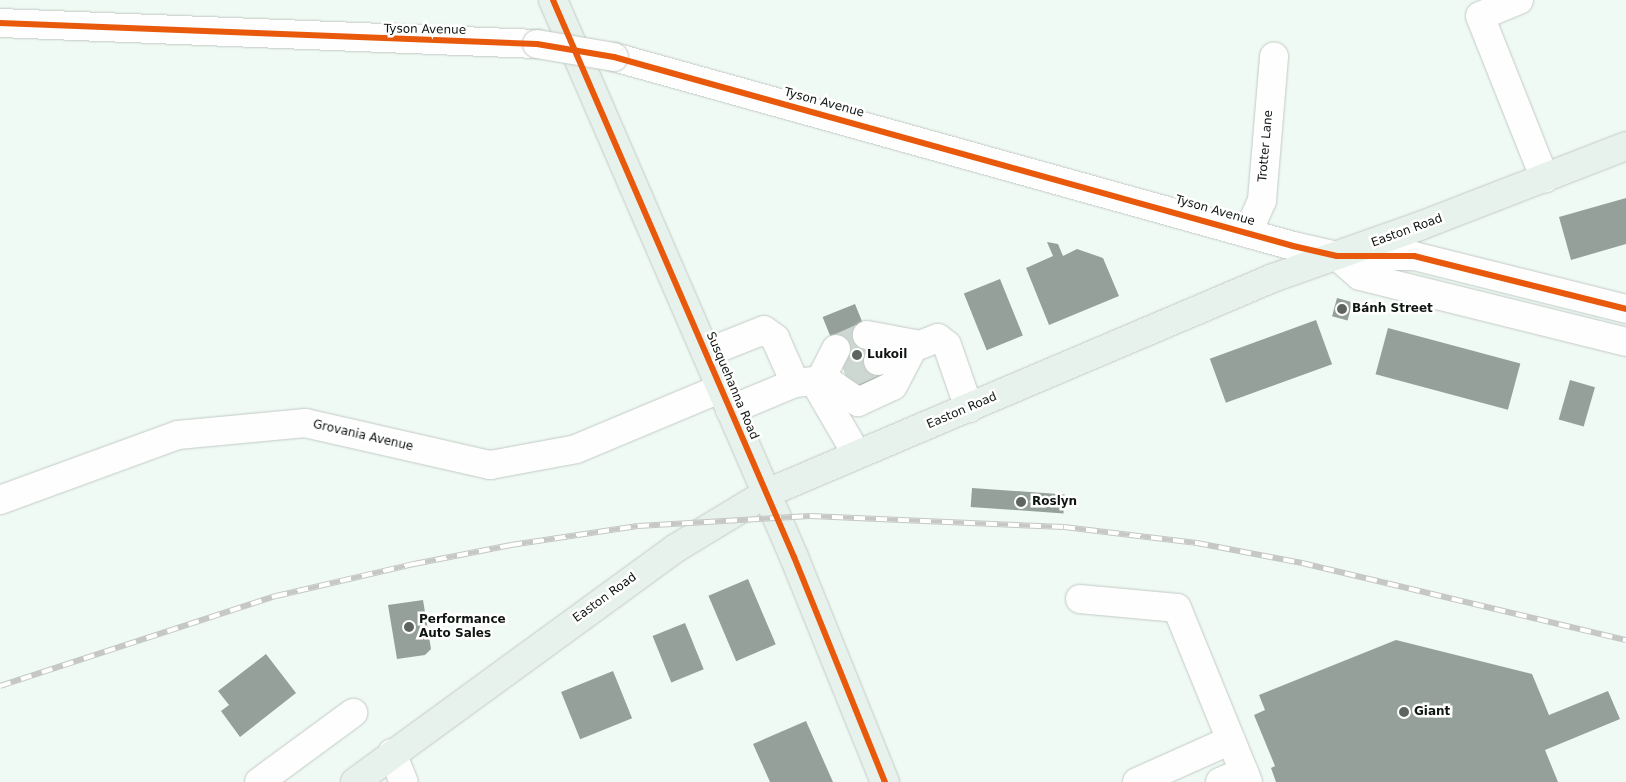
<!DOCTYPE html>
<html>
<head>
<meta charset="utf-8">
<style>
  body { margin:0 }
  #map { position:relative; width:1626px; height:782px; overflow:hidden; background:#f0faf4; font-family:"DejaVu Sans",sans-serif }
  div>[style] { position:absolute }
  .building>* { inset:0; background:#94a099; transform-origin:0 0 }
  .minor-tunnel>* { height:28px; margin-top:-14px; transform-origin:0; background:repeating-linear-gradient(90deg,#ced8d2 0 28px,transparent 0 42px) }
  .roads { filter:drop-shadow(0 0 1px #c2cac5) drop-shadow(0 0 1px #c2cac5) }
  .minor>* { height:28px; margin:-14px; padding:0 14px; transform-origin:14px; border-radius:14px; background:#fdfefd }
  .major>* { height:28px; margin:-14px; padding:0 14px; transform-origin:14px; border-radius:14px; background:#e8f2ec }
  .rail>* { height:5.5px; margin-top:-2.75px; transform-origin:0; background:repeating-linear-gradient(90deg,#fff 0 11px,#c6c8c6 0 22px); box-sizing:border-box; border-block:1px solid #c6c8c6 }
  .bridges { filter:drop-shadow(0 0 1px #c2cac5) drop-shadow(0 0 1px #c2cac5) }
  .minor-bridge>* { height:28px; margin:-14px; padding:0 14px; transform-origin:14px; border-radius:14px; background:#fdfefd }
  .cycleway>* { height:6px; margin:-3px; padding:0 3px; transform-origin:3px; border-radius:3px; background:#e8590c }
  .dots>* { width:14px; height:14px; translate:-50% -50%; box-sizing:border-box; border:2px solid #fff; border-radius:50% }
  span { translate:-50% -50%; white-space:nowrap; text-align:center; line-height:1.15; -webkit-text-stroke:5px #fff; paint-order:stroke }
  .street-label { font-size:12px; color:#0f1511 }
  .poi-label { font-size:12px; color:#0f1511; font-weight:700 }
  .left { translate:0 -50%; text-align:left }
</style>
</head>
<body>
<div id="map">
  <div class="building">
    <i style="clip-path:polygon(1626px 198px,1626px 244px,1571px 260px,1559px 217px)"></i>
    <i style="clip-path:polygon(1047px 242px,1058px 244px,1063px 256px,1077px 249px,1103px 258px,1119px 296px,1049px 325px,1026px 268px,1053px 256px)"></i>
    <i style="left:1000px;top:279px;width:61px;height:39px;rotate:68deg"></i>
    <i style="left:1337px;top:298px;width:16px;height:19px;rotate:15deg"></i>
    <i style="left:855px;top:304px;width:85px;height:35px;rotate:68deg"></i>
    <i style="left:1316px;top:320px;width:47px;height:113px;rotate:70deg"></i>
    <i style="left:1388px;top:328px;width:137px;height:48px;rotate:15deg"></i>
    <i style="left:1570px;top:380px;width:26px;height:41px;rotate:16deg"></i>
    <i style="left:972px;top:488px;width:93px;height:19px;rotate:4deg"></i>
    <i style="left:748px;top:579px;width:71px;height:43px;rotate:67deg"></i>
    <i style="clip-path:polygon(423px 600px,431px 649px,425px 655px,397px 659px,388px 605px)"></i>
    <i style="left:685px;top:623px;width:50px;height:35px;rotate:68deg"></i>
    <i style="clip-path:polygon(1396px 640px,1532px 674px,1549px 715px,1608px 691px,1620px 719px,1545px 750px,1558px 782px,1276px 782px,1271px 768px,1275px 766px,1254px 715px,1265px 710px,1259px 695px)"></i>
    <i style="clip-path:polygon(266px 654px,296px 693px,240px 737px,221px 711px,229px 705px,218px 691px)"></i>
    <i style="left:613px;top:671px;width:51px;height:56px;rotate:68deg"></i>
    <i style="clip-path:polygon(806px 721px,833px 782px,770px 782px,753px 744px)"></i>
  </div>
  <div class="minor-tunnel">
    <i style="left:836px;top:349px;width:34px;rotate:-24deg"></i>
    <i style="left:846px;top:375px;width:35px;rotate:-24deg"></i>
  </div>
  <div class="roads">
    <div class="minor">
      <i style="left:1519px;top:0;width:42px;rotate:157.7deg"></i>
      <i style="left:1480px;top:16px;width:175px;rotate:68.3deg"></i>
      <i style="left:0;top:23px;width:537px;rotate:2.24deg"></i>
      <i style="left:614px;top:57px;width:705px;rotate:15.55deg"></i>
      <i style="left:1293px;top:246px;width:45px;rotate:12.8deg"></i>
      <i style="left:1337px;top:256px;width:77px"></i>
      <i style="left:1414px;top:256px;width:219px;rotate:14deg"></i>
      <i style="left:1248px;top:232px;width:35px;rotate:-66deg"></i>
      <i style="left:1262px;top:200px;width:144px;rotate:-85.2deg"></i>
      <i style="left:1337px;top:256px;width:30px;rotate:41deg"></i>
      <i style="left:1360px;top:276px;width:274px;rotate:13.9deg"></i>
      <i style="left:836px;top:349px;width:31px;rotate:117deg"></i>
      <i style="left:822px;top:377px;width:44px;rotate:34.8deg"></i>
      <i style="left:858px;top:402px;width:38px;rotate:-25deg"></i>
      <i style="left:893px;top:386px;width:47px;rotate:-62.4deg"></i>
      <i style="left:915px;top:344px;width:49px;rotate:-169.4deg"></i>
      <i style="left:706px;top:353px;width:62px;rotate:-21.6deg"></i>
      <i style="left:764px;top:330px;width:14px;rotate:36deg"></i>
      <i style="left:775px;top:338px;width:49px;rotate:66deg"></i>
      <i style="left:878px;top:361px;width:64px;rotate:-21deg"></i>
      <i style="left:938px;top:338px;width:11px;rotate:38deg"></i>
      <i style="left:947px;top:345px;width:67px;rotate:70.8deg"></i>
      <i style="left:730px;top:410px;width:70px;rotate:-22.6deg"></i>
      <i style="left:795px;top:383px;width:19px;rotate:-6deg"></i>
      <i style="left:814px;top:381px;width:83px;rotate:59.7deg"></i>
      <i style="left:0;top:500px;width:189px;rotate:-20.1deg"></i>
      <i style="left:178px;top:435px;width:128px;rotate:-5.4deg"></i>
      <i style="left:305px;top:423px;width:190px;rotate:12.8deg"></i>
      <i style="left:490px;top:465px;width:87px;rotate:-10.5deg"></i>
      <i style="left:576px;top:449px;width:158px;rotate:-22.7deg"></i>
      <i style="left:1080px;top:599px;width:97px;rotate:5.3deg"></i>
      <i style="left:1177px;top:608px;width:188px;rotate:67.8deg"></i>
      <i style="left:392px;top:753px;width:31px;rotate:68deg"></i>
      <i style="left:259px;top:782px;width:117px;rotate:-36.3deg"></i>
      <i style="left:1137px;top:782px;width:103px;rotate:-24.1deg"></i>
      <i style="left:1220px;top:782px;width:26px;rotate:-23deg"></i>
    </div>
    <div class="major">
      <i style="left:553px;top:0;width:607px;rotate:66.6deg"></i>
      <i style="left:794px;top:557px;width:243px;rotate:68deg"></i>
      <i style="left:355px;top:782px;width:397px;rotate:-36.1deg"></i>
      <i style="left:676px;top:548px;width:104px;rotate:-31.2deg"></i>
      <i style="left:765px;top:494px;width:552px;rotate:-23.04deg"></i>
      <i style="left:1273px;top:278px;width:156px;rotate:-19.5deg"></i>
      <i style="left:1420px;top:226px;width:221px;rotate:-21.2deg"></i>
    </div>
  </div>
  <div class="rail">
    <i style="left:0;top:686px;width:290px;rotate:-18.1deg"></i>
    <i style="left:276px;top:596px;width:142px;rotate:-13.1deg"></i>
    <i style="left:414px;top:564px;width:99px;rotate:-11.1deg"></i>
    <i style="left:511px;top:545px;width:128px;rotate:-8.5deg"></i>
    <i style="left:638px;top:526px;width:172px;rotate:-3.3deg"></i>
    <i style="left:810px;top:516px;width:254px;rotate:2.5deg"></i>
    <i style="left:1064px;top:527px;width:134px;rotate:6.9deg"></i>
    <i style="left:1197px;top:543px;width:107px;rotate:10.8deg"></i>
    <i style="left:1302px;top:563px;width:333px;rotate:13.4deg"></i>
  </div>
  <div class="bridges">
    <div class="minor-bridge">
      <i style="left:537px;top:44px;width:78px;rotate:9.6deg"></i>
    </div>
  </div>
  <div class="cycleway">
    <i style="left:553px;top:0;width:607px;rotate:66.6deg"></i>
    <i style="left:794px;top:557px;width:243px;rotate:68deg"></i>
    <i style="left:0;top:23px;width:537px;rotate:2.24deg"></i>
    <i style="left:537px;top:44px;width:78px;rotate:9.6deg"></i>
    <i style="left:614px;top:57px;width:705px;rotate:15.55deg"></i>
    <i style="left:1293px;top:246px;width:45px;rotate:12.8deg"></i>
    <i style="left:1337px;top:256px;width:77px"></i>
    <i style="left:1414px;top:256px;width:219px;rotate:14deg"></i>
  </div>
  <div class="dots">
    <i style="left:1342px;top:309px;background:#5e6560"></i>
    <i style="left:857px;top:355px;background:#5e6560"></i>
    <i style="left:1021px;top:502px;background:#5e6560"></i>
    <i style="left:409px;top:627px;background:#5e6560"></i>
    <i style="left:1404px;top:712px;background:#5e6560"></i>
  </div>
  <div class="street-label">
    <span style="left:425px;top:30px;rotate:1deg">Tyson Avenue</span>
    <span style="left:824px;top:103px;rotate:15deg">Tyson Avenue</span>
    <span style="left:1266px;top:146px;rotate:-85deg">Trotter Lane</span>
    <span style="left:1215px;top:211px;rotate:16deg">Tyson Avenue</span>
    <span style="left:1407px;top:231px;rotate:-20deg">Easton Road</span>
    <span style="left:732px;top:386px;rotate:67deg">Susquehanna Road</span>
    <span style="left:962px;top:411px;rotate:-23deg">Easton Road</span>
    <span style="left:363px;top:436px;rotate:13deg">Grovania Avenue</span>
    <span style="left:605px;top:598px;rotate:-36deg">Easton Road</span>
  </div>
  <div class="poi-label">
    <span class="left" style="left:1352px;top:309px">Bánh Street</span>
    <span class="left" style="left:867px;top:355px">Lukoil</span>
    <span class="left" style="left:1032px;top:502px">Roslyn</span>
    <span class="left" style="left:419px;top:627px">Performance<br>Auto Sales</span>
    <span class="left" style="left:1414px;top:712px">Giant</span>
  </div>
</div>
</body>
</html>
